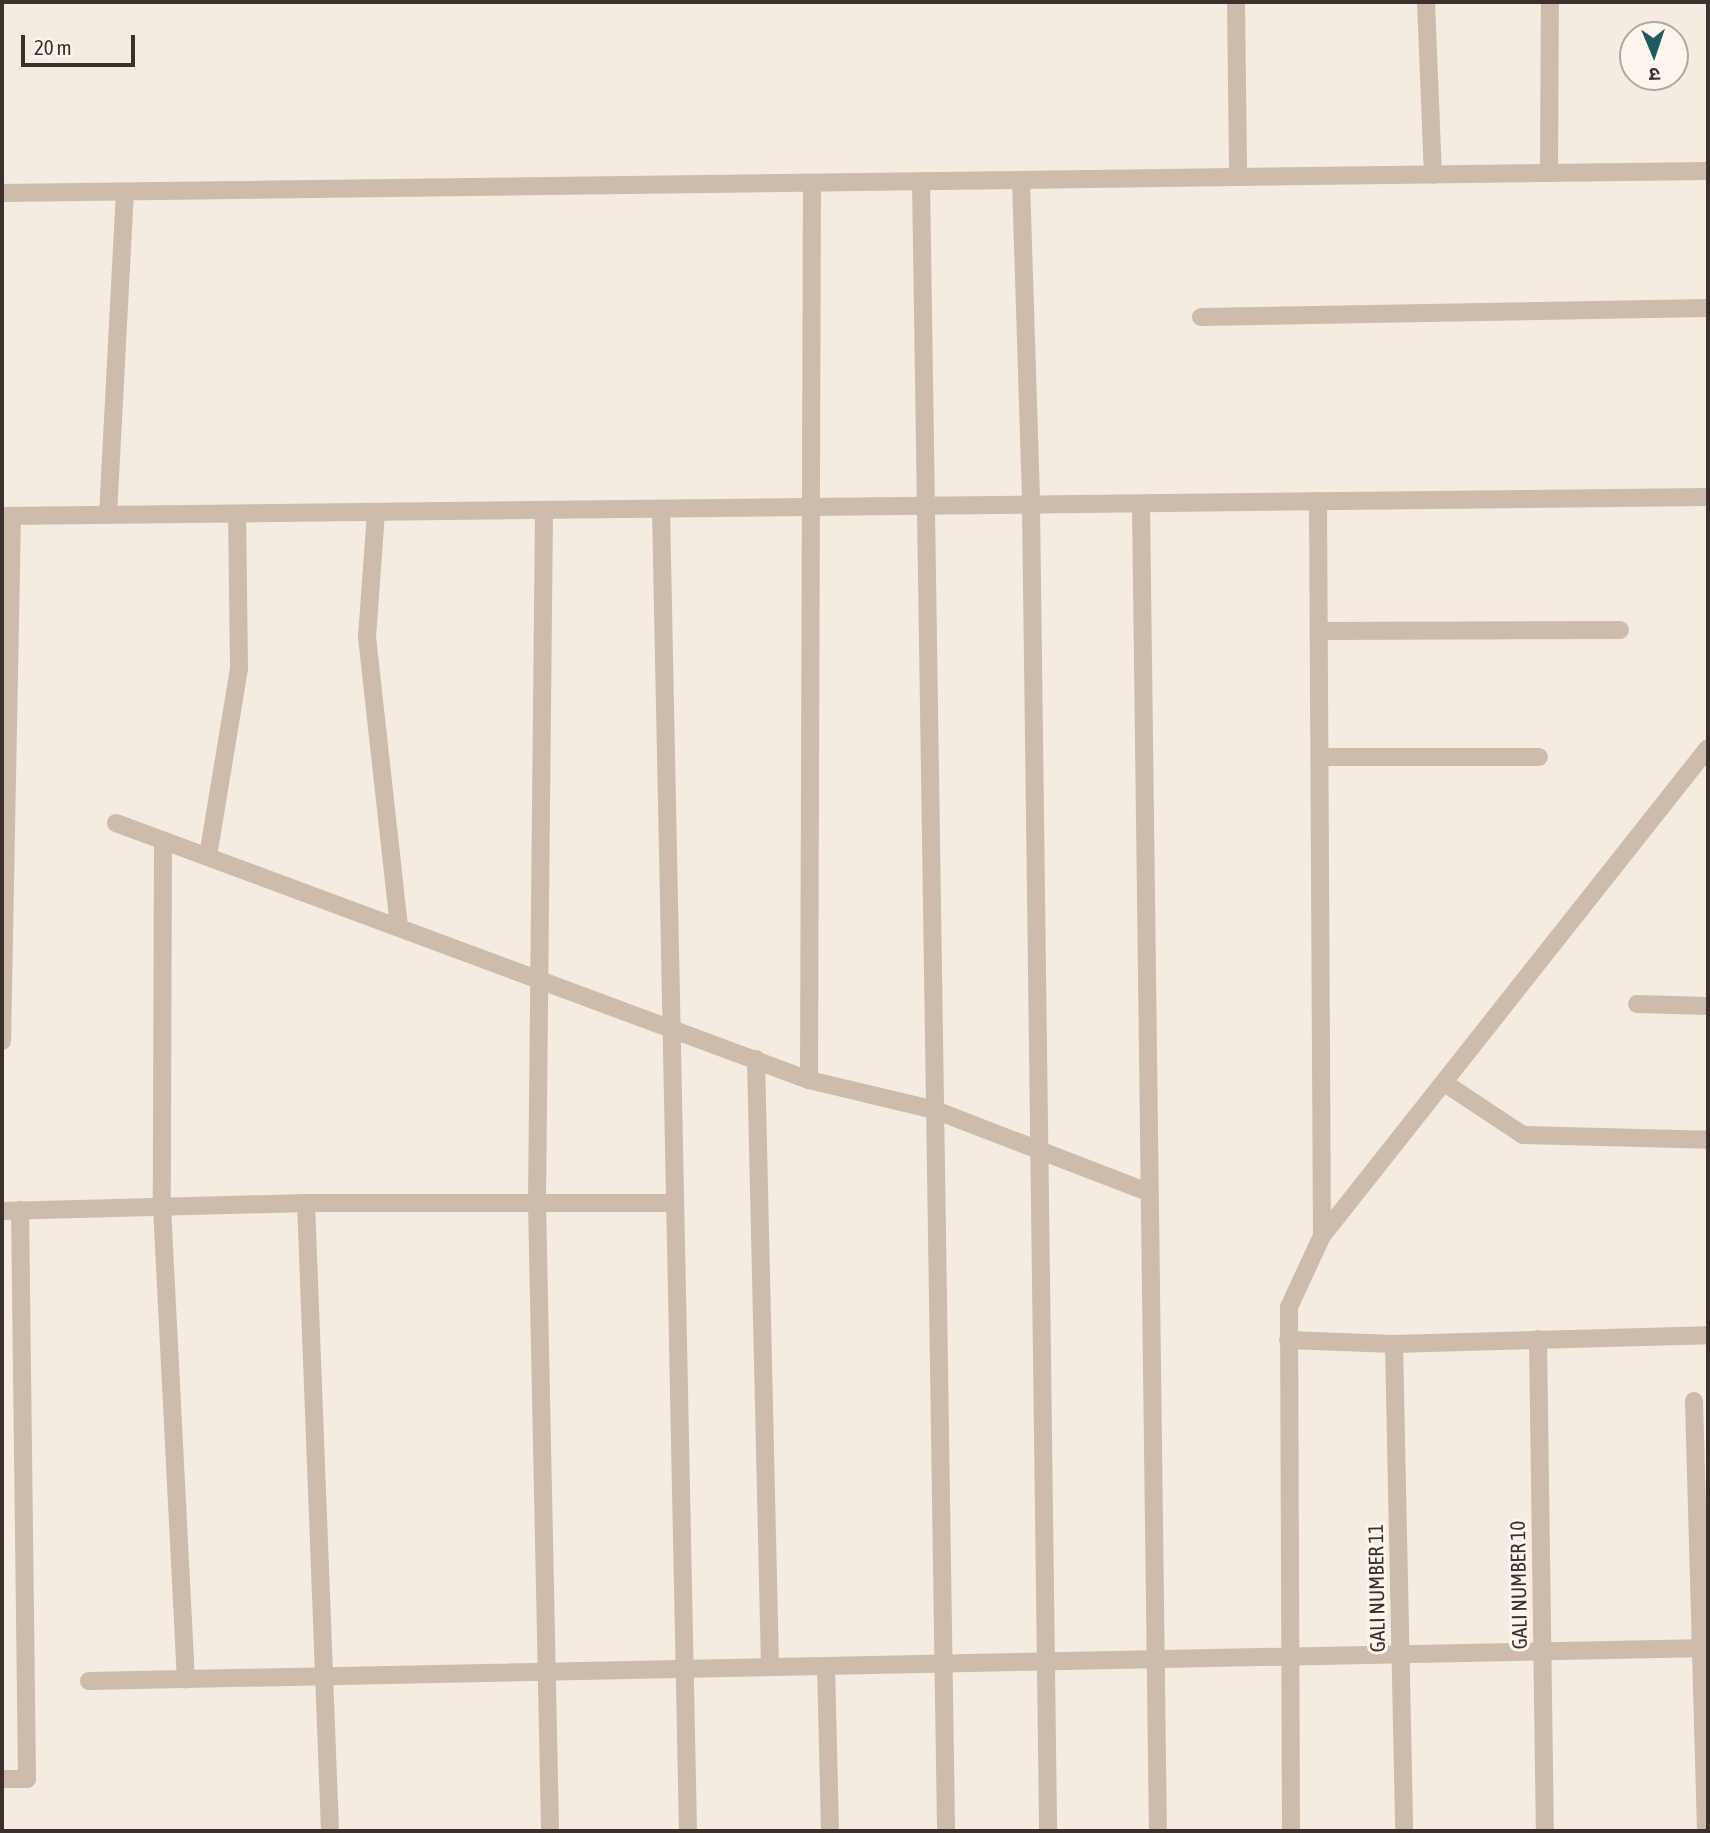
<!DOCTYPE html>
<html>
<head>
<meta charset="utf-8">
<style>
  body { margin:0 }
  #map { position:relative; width:1710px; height:1833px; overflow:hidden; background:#f4ebe1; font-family:"Asap Condensed","Noto Sans Devanagari",sans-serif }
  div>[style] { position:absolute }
  .minor>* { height:18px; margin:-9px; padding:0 9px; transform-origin:9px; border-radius:9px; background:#cdbbac }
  span { translate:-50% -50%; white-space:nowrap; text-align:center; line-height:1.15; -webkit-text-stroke:6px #fbf5ee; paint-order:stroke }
  .street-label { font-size:21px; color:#3b302b }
  .frame { position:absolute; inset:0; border:4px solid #3b302b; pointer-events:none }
  .north { position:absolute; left:1619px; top:21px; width:70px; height:70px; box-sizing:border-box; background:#fbf5ee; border:2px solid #aea6a0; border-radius:50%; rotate:178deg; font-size:19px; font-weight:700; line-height:28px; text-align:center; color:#3b302b }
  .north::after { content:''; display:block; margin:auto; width:24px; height:32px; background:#1f5a5e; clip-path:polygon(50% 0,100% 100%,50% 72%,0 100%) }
  .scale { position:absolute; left:21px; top:35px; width:114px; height:32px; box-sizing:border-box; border:4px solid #3b302b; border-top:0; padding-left:9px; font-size:21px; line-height:24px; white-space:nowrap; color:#3b302b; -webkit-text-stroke:5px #fbf5ee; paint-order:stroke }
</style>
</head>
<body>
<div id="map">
  <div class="minor">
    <i style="left:1236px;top:2px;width:175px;rotate:89.3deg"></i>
    <i style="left:1426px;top:2px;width:173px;rotate:87.7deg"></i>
    <i style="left:1549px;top:173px;width:171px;rotate:-89.7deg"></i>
    <i style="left:921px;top:181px;width:1650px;rotate:89.13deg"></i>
    <i style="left:1021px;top:181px;width:325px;rotate:88.2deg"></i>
    <i style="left:1031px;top:506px;width:1325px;rotate:89.26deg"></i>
    <i style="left:2px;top:193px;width:1706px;rotate:-0.74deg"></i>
    <i style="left:1201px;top:317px;width:507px;rotate:-1.02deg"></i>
    <i style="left:1318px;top:501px;width:735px;rotate:89.69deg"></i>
    <i style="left:1141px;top:504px;width:1327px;rotate:89.27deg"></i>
    <i style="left:661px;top:510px;width:1321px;rotate:88.83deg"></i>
    <i style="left:544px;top:511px;width:692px;rotate:90.58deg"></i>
    <i style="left:537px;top:1203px;width:628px;rotate:88.81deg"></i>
    <i style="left:376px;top:512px;width:125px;rotate:94.1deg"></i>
    <i style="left:367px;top:637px;width:291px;rotate:83.7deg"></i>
    <i style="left:108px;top:515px;width:323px;rotate:-87deg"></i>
    <i style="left:2px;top:516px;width:1706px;rotate:-0.64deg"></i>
    <i style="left:1319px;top:631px;width:301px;rotate:-0.2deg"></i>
    <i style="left:1320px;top:757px;width:219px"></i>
    <i style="left:116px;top:823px;width:739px;rotate:20.35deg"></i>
    <i style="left:809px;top:1080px;width:130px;rotate:13.4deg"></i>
    <i style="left:935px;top:1110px;width:227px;rotate:21.1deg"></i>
    <i style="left:163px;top:840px;width:367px;rotate:90.2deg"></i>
    <i style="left:162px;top:1207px;width:473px;rotate:87.1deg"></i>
    <i style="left:208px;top:856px;width:190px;rotate:-80.6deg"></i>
    <i style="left:239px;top:669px;width:155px;rotate:-90.7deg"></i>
    <i style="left:1637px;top:1004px;width:71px;rotate:1.6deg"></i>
    <i style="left:2px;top:1041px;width:525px;rotate:-88.91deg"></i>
    <i style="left:756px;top:1059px;width:608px;rotate:88.68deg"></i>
    <i style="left:809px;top:1080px;width:897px;rotate:-89.81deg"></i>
    <i style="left:1446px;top:1084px;width:92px;rotate:33.5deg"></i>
    <i style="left:1523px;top:1135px;width:185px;rotate:1.5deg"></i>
    <i style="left:306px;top:1203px;width:628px;rotate:87.81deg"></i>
    <i style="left:2px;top:1211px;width:304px;rotate:-1.5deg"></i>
    <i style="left:306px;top:1203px;width:368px"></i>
    <i style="left:1538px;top:1339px;width:492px;rotate:89.2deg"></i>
    <i style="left:1288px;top:1340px;width:106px;rotate:2.2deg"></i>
    <i style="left:1394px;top:1344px;width:314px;rotate:-1.6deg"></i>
    <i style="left:1394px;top:1344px;width:487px;rotate:88.8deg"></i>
    <i style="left:1694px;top:1401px;width:430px;rotate:88.4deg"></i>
    <i style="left:826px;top:1666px;width:165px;rotate:88.6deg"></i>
    <i style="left:89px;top:1681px;width:1619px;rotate:-1.17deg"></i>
    <i style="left:2px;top:1779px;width:25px"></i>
    <i style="left:27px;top:1779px;width:569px;rotate:-90.7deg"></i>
    <i style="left:1291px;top:1831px;width:524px;rotate:-90.22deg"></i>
    <i style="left:1289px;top:1307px;width:78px;rotate:-65.1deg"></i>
    <i style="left:1322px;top:1236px;width:622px;rotate:-51.66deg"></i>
  </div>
  <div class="street-label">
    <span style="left:1518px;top:1585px;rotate:-91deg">GALI NUMBER 10</span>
    <span style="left:1376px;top:1588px;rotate:-91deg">GALI NUMBER 11</span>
  </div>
  <div class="frame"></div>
  <div class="north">उ</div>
  <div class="scale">20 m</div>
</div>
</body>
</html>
